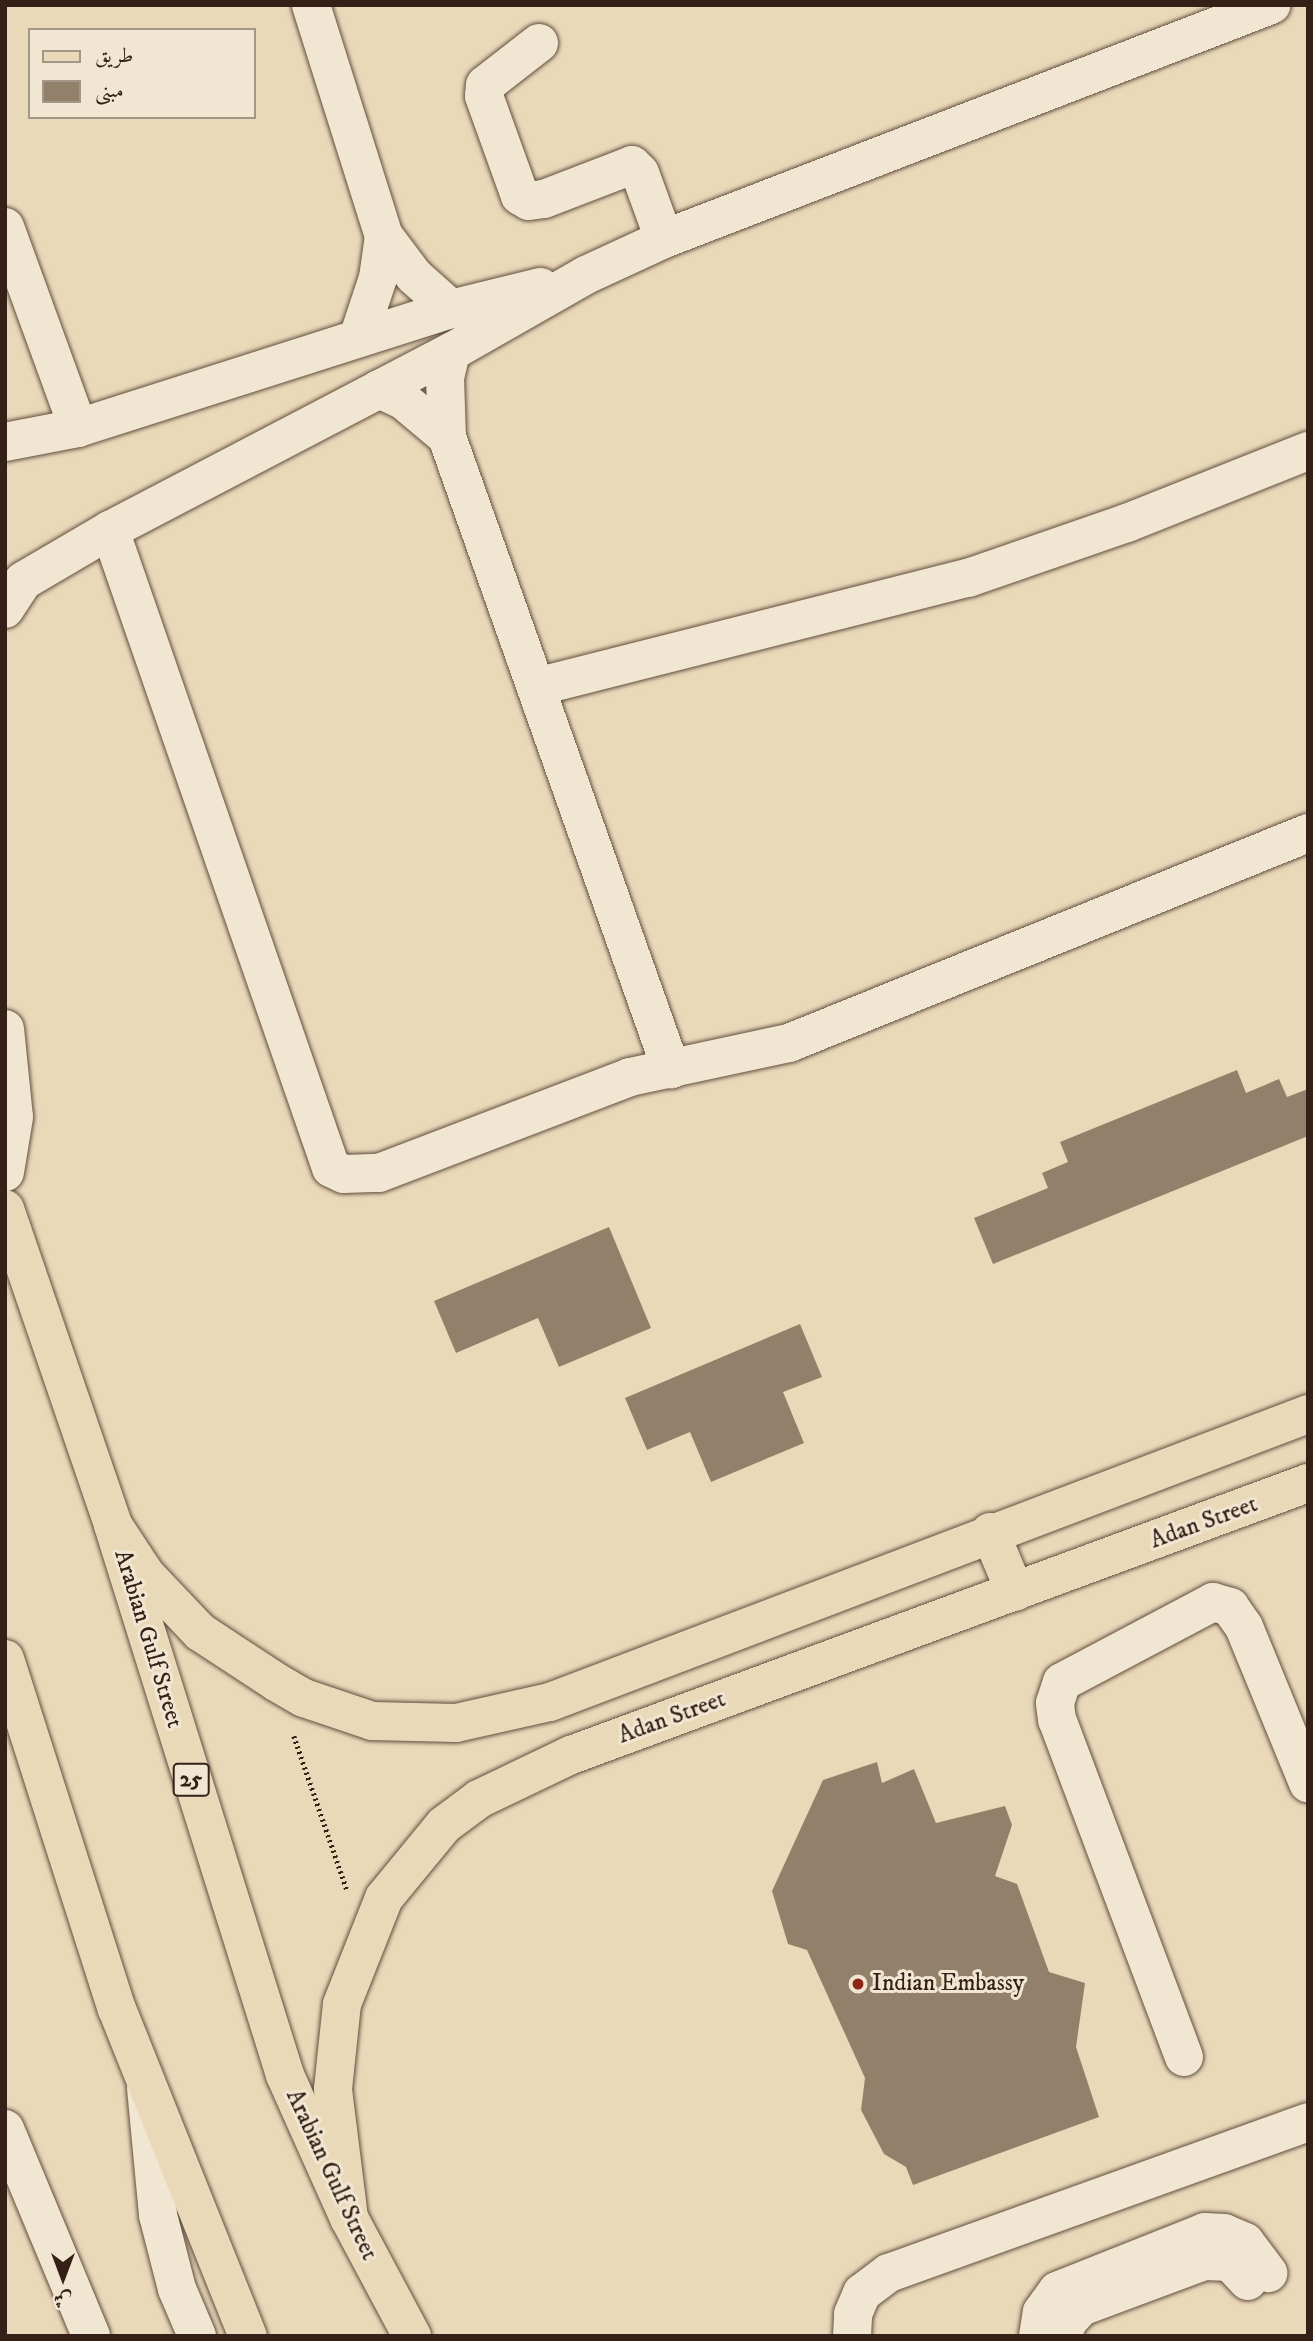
<!DOCTYPE html>
<html>
<head>
<meta charset="utf-8">
<style>
  body { margin:0 }
  #map { position:relative; width:1313px; height:2341px; overflow:hidden; background:#ead9b9; font-family:"IM FELL DW Pica",Amiri,serif }
  div>[style] { position:absolute }
  .building>* { inset:0; background:#93806b }
  .path>* { height:4.5px; margin-top:-2.25px; transform-origin:0; background:repeating-linear-gradient(90deg,#342017 0 2px,transparent 0 5.5px) }
  .roads { filter:drop-shadow(0 0 2px #624e40) drop-shadow(0 0 2px #624e40) }
  .minor>* { height:38px; margin:-19px; padding:0 19px; transform-origin:19px; border-radius:19px; background:#f1e6d2 }
  .major>* { height:38px; margin:-19px; padding:0 19px; transform-origin:19px; border-radius:19px; background:#ead9b9 }
  .dots>* { width:19px; height:19px; translate:-50% -50%; box-sizing:border-box; border:4px solid #f1e6d2; border-radius:50% }
  span { translate:-50% -50%; white-space:nowrap; text-align:center; line-height:1.15; -webkit-text-stroke:6px #f1e6d2; paint-order:stroke }
  .shield-label span { padding:2px 5px; background:#f1e6d2; border:2px solid; border-radius:5px; -webkit-text-stroke-width:0 }
  .shield-label { font-size:23px; color:#342017; font-weight:700 }
  .street-label { font-size:24px; color:#342017 }
  .poi-label { font-size:24px; color:#342017 }
  .left { translate:0 -50%; text-align:left }
  .frame { position:absolute; inset:0; border:7px solid #342017; pointer-events:none }
  .legend { position:absolute; left:28px; top:28px; width:228px; height:91px; box-sizing:border-box; background:#f1e6d2; border:2px solid #a59787; margin:0; padding:9px 12px; list-style:none; font-size:21px; color:#342017 }
  .legend li { display:flex; align-items:center; gap:14px; height:35px }
  .legend b { width:35px; border:2px solid #a59787 }
  .north { position:absolute; left:28px; top:2243px; width:70px; height:70px; -webkit-text-stroke:5px #f1e6d2; paint-order:stroke; rotate:180deg; font-size:19px; font-weight:700; line-height:28px; text-align:center; color:#342017 }
  .north::after { content:''; display:block; margin:auto; width:24px; height:32px; background:#342017; clip-path:polygon(50% 0,100% 100%,50% 72%,0 100%) }
</style>
</head>
<body>
<div id="map">
  <div class="building">
    <i style="clip-path:polygon(1237px 1070px,1246px 1093px,1279px 1079px,1287px 1097px,1308px 1089px,1308px 1136px,993px 1264px,974px 1218px,1048px 1188px,1042px 1173px,1068px 1162px,1060px 1142px)"></i>
    <i style="clip-path:polygon(609px 1227px,651px 1328px,559px 1367px,538px 1318px,456px 1353px,434px 1301px)"></i>
    <i style="clip-path:polygon(800px 1324px,822px 1377px,783px 1392px,804px 1443px,711px 1482px,690px 1432px,647px 1450px,625px 1398px)"></i>
    <i style="clip-path:polygon(877px 1762px,882px 1783px,914px 1769px,936px 1823px,1005px 1806px,1012px 1825px,995px 1876px,1017px 1884px,1049px 1972px,1085px 1983px,1076px 2047px,1099px 2117px,913px 2185px,906px 2167px,884px 2154px,861px 2110px,865px 2078px,807px 1950px,788px 1944px,772px 1891px,823px 1780px)"></i>
  </div>
  <div class="path">
    <i style="left:294px;top:1736px;width:163px;rotate:71deg"></i>
  </div>
  <div class="roads">
    <div class="minor">
      <i style="left:311px;top:5px;width:242px;rotate:72.5deg"></i>
      <i style="left:384px;top:236px;width:50px;rotate:53.1deg"></i>
      <i style="left:414px;top:276px;width:50px;rotate:41.7deg"></i>
      <i style="left:539px;top:43px;width:68px;rotate:142.1deg"></i>
      <i style="left:485px;top:85px;width:11px;rotate:95deg"></i>
      <i style="left:484px;top:96px;width:106px;rotate:70.2deg"></i>
      <i style="left:520px;top:196px;width:10px;rotate:29deg"></i>
      <i style="left:529px;top:201px;width:15px;rotate:-8deg"></i>
      <i style="left:544px;top:199px;width:94px;rotate:-21.1deg"></i>
      <i style="left:632px;top:165px;width:11px;rotate:45deg"></i>
      <i style="left:640px;top:173px;width:70px;rotate:70deg"></i>
      <i style="left:5px;top:227px;width:214px;rotate:70deg"></i>
      <i style="left:358px;top:338px;width:63px;rotate:-71.6deg"></i>
      <i style="left:378px;top:278px;width:42px;rotate:-81.9deg"></i>
      <i style="left:451px;top:352px;width:27px;rotate:103deg"></i>
      <i style="left:445px;top:378px;width:59px;rotate:88.1deg"></i>
      <i style="left:447px;top:437px;width:671px;rotate:70.48deg"></i>
      <i style="left:379px;top:389px;width:26px;rotate:25deg"></i>
      <i style="left:403px;top:400px;width:57px;rotate:40.1deg"></i>
      <i style="left:5px;top:442px;width:74px;rotate:-10.9deg"></i>
      <i style="left:78px;top:428px;width:392px;rotate:-17.7deg"></i>
      <i style="left:451px;top:309px;width:92px;rotate:-13.9deg"></i>
      <i style="left:110px;top:530px;width:675px;rotate:70.89deg"></i>
      <i style="left:331px;top:1168px;width:14px;rotate:25deg"></i>
      <i style="left:344px;top:1174px;width:35px;rotate:-2deg"></i>
      <i style="left:379px;top:1173px;width:269px;rotate:-20.9deg"></i>
      <i style="left:630px;top:1077px;width:163px;rotate:-12.1deg"></i>
      <i style="left:789px;top:1043px;width:560px;rotate:-22.03deg"></i>
      <i style="left:5px;top:609px;width:33px;rotate:-57deg"></i>
      <i style="left:23px;top:581px;width:101px;rotate:-30.4deg"></i>
      <i style="left:110px;top:530px;width:385px;rotate:-27.6deg"></i>
      <i style="left:451px;top:352px;width:155px;rotate:-29.7deg"></i>
      <i style="left:586px;top:275px;width:86px;rotate:-24.8deg"></i>
      <i style="left:664px;top:239px;width:651px;rotate:-21.08deg"></i>
      <i style="left:536px;top:687px;width:446px;rotate:-14.2deg"></i>
      <i style="left:968px;top:578px;width:168px;rotate:-19.1deg"></i>
      <i style="left:1127px;top:523px;width:195px;rotate:-21.7deg"></i>
      <i style="left:5px;top:1029px;width:88px;rotate:84.2deg"></i>
      <i style="left:14px;top:1117px;width:56px;rotate:99.3deg"></i>
      <i style="left:1184px;top:2057px;width:360px;rotate:-110.6deg"></i>
      <i style="left:1057px;top:1720px;width:17px;rotate:-97deg"></i>
      <i style="left:1055px;top:1703px;width:22px;rotate:-72deg"></i>
      <i style="left:1062px;top:1682px;width:171px;rotate:-27.9deg"></i>
      <i style="left:1213px;top:1602px;width:18px;rotate:16deg"></i>
      <i style="left:1230px;top:1607px;width:24px;rotate:55deg"></i>
      <i style="left:1244px;top:1627px;width:169px;rotate:67.7deg"></i>
      <i style="left:146px;top:2088px;width:128px;rotate:84.6deg"></i>
      <i style="left:158px;top:2215px;width:76px;rotate:75.6deg"></i>
      <i style="left:177px;top:2289px;width:51px;rotate:66.9deg"></i>
      <i style="left:5px;top:2129px;width:224px;rotate:67.4deg"></i>
      <i style="left:852px;top:2336px;width:22px;rotate:-87deg"></i>
      <i style="left:853px;top:2314px;width:23px;rotate:-67deg"></i>
      <i style="left:862px;top:2293px;width:34px;rotate:-37deg"></i>
      <i style="left:889px;top:2273px;width:445px;rotate:-19.8deg"></i>
      <i style="left:1038px;top:2336px;width:24px;rotate:-81deg"></i>
      <i style="left:1042px;top:2312px;width:26px;rotate:-54deg"></i>
      <i style="left:1057px;top:2291px;width:159px;rotate:-21.7deg"></i>
      <i style="left:1205px;top:2232px;width:19px;rotate:3deg"></i>
      <i style="left:1224px;top:2233px;width:23px;rotate:23deg"></i>
      <i style="left:1245px;top:2242px;width:39px;rotate:53deg"></i>
      <i style="left:1063px;top:2336px;width:16px;rotate:-72deg"></i>
      <i style="left:1068px;top:2321px;width:19px;rotate:-47deg"></i>
      <i style="left:1081px;top:2307px;width:131px;rotate:-20.5deg"></i>
      <i style="left:1204px;top:2261px;width:26px;rotate:2deg"></i>
      <i style="left:1230px;top:2262px;width:26px;rotate:47deg"></i>
    </div>
    <div class="major">
      <i style="left:5px;top:1209px;width:334px;rotate:71.1deg"></i>
      <i style="left:113px;top:1525px;width:576px;rotate:72.63deg"></i>
      <i style="left:285px;top:2075px;width:157px;rotate:65.9deg"></i>
      <i style="left:349px;top:2218px;width:134px;rotate:61.9deg"></i>
      <i style="left:113px;top:1525px;width:60px;rotate:56.6deg"></i>
      <i style="left:146px;top:1575px;width:79px;rotate:46.5deg"></i>
      <i style="left:200px;top:1632px;width:91px;rotate:33.3deg"></i>
      <i style="left:276px;top:1682px;width:32px;rotate:30deg"></i>
      <i style="left:304px;top:1698px;width:72px;rotate:18.7deg"></i>
      <i style="left:372px;top:1721px;width:84px;rotate:1.4deg"></i>
      <i style="left:456px;top:1723px;width:96px;rotate:-12.6deg"></i>
      <i style="left:550px;top:1702px;width:811px;rotate:-20.8deg"></i>
      <i style="left:990px;top:1532px;width:65px;rotate:67.4deg"></i>
      <i style="left:5px;top:1659px;width:367px;rotate:72.3deg"></i>
      <i style="left:117px;top:2009px;width:352px;rotate:68.2deg"></i>
      <i style="left:349px;top:2218px;width:130px;rotate:-97.1deg"></i>
      <i style="left:333px;top:2089px;width:85px;rotate:-84deg"></i>
      <i style="left:342px;top:2004px;width:114px;rotate:-68.4deg"></i>
      <i style="left:384px;top:1898px;width:94px;rotate:-50.6deg"></i>
      <i style="left:444px;top:1825px;width:44px;rotate:-36.6deg"></i>
      <i style="left:479px;top:1799px;width:102px;rotate:-25.6deg"></i>
      <i style="left:571px;top:1755px;width:786px;rotate:-20.26deg"></i>
    </div>
  </div>
  <div class="dots">
    <i style="left:858px;top:1984px;background:#8f2418"></i>
  </div>
  <div class="shield-label">
    <span style="left:191px;top:1780px">25</span>
  </div>
  <div class="street-label">
    <span style="left:1204px;top:1523px;rotate:-20deg">Adan Street</span>
    <span style="left:148px;top:1639px;rotate:73deg">Arabian Gulf Street</span>
    <span style="left:672px;top:1718px;rotate:-20deg">Adan Street</span>
    <span style="left:331px;top:2175px;rotate:65deg">Arabian Gulf Street</span>
  </div>
  <div class="poi-label">
    <span class="left" style="left:872px;top:1984px">Indian Embassy</span>
  </div>
  <div class="frame"></div>
  <ul class="legend">
  <li><b style="height:9px;background:#ead9b9"></b>طريق</li>
  <li><b style="height:19px;background:#93806b"></b>مبنى</li>
  </ul>
  <div class="north">ش</div>
</div>
</body>
</html>
